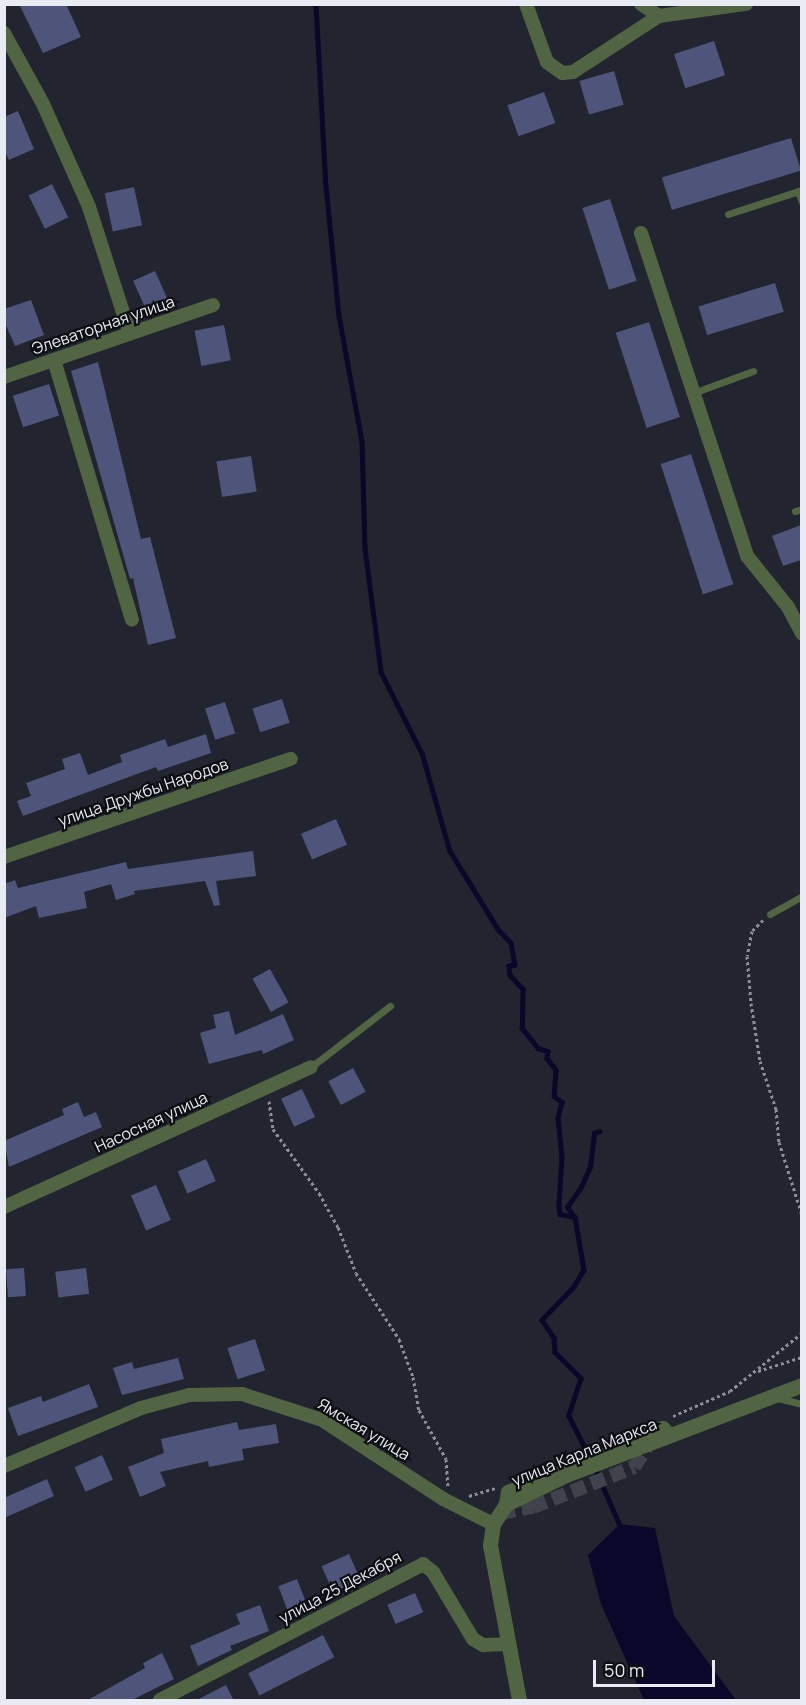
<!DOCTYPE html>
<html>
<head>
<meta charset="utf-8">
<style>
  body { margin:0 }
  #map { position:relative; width:806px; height:1705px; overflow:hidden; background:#22242f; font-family:Manrope,sans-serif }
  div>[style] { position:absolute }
  .water>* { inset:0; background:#090828 }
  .stream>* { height:4.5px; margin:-2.25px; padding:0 2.25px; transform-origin:2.25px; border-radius:2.25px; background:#090828 }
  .building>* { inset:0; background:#4f547b; transform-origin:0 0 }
  .minor-tunnel>* { height:14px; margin-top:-7px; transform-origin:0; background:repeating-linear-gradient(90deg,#40424c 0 14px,transparent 0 21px) }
  .path>* { height:3px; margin-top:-1.5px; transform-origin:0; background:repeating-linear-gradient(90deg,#8e9099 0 3px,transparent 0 6px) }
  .service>* { height:7px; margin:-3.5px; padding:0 3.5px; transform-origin:3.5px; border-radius:3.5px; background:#526543 }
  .minor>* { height:14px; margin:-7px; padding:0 7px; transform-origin:7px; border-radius:7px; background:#526543 }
  .tertiary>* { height:15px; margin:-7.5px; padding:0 7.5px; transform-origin:7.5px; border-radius:7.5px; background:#526543 }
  span { translate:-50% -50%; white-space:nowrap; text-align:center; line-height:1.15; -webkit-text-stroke:4.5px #0d0e12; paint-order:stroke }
  .street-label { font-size:16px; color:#e9ebf2 }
  .frame { position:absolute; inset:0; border:6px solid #e9ebf2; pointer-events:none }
  .scale { position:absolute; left:593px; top:1660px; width:122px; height:27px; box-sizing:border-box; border:3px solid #e9ebf2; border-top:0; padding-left:8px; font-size:18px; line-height:21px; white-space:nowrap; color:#e9ebf2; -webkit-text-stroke:4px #0d0e12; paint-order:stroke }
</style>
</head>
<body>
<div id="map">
  <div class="water">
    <i style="clip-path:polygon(620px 1524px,655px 1528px,674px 1616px,736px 1700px,644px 1700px,601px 1604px,588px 1555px)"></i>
  </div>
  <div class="stream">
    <i style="left:316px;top:4px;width:182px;rotate:86.9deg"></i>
    <i style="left:326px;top:186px;width:131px;rotate:84.3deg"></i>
    <i style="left:339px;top:316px;width:127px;rotate:79.6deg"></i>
    <i style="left:362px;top:441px;width:107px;rotate:88.4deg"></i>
    <i style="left:365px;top:548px;width:125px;rotate:82.6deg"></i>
    <i style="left:381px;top:672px;width:91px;rotate:63.2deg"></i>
    <i style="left:422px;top:753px;width:102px;rotate:74.1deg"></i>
    <i style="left:450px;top:851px;width:92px;rotate:58.4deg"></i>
    <i style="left:498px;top:929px;width:19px;rotate:47deg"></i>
    <i style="left:511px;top:943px;width:22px;rotate:80deg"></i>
    <i style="left:515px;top:965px;width:6px;rotate:171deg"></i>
    <i style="left:509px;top:966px;width:9px;rotate:84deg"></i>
    <i style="left:510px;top:975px;width:19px;rotate:47deg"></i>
    <i style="left:523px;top:989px;width:39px;rotate:91deg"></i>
    <i style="left:522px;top:1028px;width:26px;rotate:51deg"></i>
    <i style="left:538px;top:1048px;width:10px;rotate:17deg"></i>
    <i style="left:548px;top:1051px;width:7px;rotate:98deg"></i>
    <i style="left:547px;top:1058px;width:15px;rotate:53deg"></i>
    <i style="left:556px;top:1070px;width:26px;rotate:94deg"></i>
    <i style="left:554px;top:1096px;width:10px;rotate:37deg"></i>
    <i style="left:562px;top:1102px;width:16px;rotate:104deg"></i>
    <i style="left:558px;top:1118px;width:39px;rotate:84deg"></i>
    <i style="left:562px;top:1157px;width:48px;rotate:93.6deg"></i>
    <i style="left:559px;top:1205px;width:9px;rotate:84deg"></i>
    <i style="left:560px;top:1214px;width:15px;rotate:11deg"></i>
    <i style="left:575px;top:1217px;width:54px;rotate:80.4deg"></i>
    <i style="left:584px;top:1270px;width:21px;rotate:121deg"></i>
    <i style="left:573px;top:1288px;width:45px;rotate:134.1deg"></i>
    <i style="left:542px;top:1320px;width:22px;rotate:56deg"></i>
    <i style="left:554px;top:1338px;width:14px;rotate:86deg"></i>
    <i style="left:555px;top:1352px;width:37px;rotate:45deg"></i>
    <i style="left:581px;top:1378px;width:40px;rotate:108deg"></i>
    <i style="left:569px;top:1416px;width:45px;rotate:63.4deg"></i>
    <i style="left:574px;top:1217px;width:12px;rotate:-125deg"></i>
    <i style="left:567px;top:1207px;width:24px;rotate:-55deg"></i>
    <i style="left:581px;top:1187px;width:22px;rotate:-66deg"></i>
    <i style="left:590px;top:1167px;width:34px;rotate:-83deg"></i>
    <i style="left:594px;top:1133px;width:6px;rotate:-18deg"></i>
    <i style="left:594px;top:1466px;width:70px;rotate:66.4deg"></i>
  </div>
  <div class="building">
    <i style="clip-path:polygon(19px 4px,66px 4px,81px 37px,43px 53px)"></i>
    <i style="left:714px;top:41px;width:36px;height:42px;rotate:72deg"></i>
    <i style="left:614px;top:71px;width:35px;height:36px;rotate:74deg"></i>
    <i style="left:544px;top:92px;width:33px;height:39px;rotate:70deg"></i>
    <i style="clip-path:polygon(18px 111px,34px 149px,9px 160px,4px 150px,4px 117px)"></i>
    <i style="left:791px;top:138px;width:34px;height:135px;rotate:73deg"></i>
    <i style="left:52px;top:184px;width:37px;height:26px;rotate:64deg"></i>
    <i style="left:134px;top:187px;width:39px;height:30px;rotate:78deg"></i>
    <i style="left:610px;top:199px;width:86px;height:29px;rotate:72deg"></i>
    <i style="left:155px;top:271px;width:37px;height:24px;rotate:66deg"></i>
    <i style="left:775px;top:283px;width:30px;height:80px;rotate:73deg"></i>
    <i style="clip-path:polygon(31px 300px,44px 335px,15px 346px,4px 321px,4px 309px)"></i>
    <i style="left:649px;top:322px;width:100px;height:35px;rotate:72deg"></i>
    <i style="left:224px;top:325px;width:36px;height:30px;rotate:79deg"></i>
    <i style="clip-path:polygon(98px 362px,141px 539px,150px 537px,176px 638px,148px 645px,133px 578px,130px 579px,71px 371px)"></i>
    <i style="left:49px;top:384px;width:33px;height:38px;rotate:72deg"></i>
    <i style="left:691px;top:454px;width:137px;height:32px;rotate:72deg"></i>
    <i style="left:251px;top:456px;width:36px;height:35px;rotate:81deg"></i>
    <i style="clip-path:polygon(801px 525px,801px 560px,783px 566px,772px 536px)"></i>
    <i style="left:282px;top:699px;width:25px;height:31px;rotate:72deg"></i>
    <i style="left:225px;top:702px;width:33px;height:21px;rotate:72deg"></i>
    <i style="clip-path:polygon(206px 734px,211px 753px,158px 771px,156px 767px,23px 816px,17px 801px,31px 796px,26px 783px,65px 769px,62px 759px,80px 753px,88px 775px,122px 762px,120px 755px,165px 739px,168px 747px)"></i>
    <i style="left:336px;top:819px;width:28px;height:38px;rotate:67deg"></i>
    <i style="clip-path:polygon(253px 851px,256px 876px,216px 881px,220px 905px,214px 906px,205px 881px,134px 891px,135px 894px,116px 900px,111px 884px,84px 892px,87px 908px,39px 918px,36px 906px,4px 918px,4px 884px,15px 880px,18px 888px,126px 862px,128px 869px)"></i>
    <i style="left:270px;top:969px;width:38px;height:20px;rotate:61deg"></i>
    <i style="clip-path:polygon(229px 1011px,235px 1035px,283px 1014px,294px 1040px,263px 1054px,262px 1050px,209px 1064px,200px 1033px,216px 1028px,213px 1015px)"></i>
    <i style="left:353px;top:1068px;width:27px;height:28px;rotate:62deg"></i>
    <i style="left:302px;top:1089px;width:31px;height:23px;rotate:65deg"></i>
    <i style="clip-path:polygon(78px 1102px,84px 1117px,96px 1112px,102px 1127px,9px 1167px,4px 1141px,64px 1115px,62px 1109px)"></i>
    <i style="left:206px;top:1159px;width:24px;height:31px;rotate:66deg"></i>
    <i style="left:156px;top:1185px;width:38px;height:27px;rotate:67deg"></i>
    <i style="left:24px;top:1268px;width:28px;height:18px;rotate:86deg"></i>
    <i style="left:86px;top:1268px;width:26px;height:31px;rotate:83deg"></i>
    <i style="left:255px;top:1339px;width:33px;height:29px;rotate:72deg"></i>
    <i style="clip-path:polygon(178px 1358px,184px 1379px,122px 1395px,113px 1368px,132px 1362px,134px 1369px)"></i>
    <i style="clip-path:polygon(89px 1384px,98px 1407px,18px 1436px,8px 1408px,41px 1396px,43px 1402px)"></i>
    <i style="clip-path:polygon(237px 1422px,239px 1430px,276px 1424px,279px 1443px,242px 1449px,244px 1460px,209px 1467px,208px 1461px,160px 1472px,166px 1486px,140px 1497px,128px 1467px,164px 1453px,161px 1439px)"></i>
    <i style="left:102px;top:1455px;width:27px;height:30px;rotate:66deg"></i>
    <i style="clip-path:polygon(47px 1479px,54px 1496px,4px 1518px,4px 1498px)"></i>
    <i style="left:349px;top:1554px;width:30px;height:30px;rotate:66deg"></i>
    <i style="left:297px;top:1579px;width:30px;height:20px;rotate:69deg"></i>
    <i style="left:415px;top:1593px;width:21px;height:30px;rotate:67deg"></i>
    <i style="clip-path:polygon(260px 1605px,269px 1631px,230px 1646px,232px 1650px,198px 1666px,190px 1646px,240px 1624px,236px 1614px)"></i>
    <i style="left:323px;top:1635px;width:25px;height:84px;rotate:63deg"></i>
    <i style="clip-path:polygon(162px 1653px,174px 1679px,130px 1701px,86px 1701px,145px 1668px,143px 1663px)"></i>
    <i style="clip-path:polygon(226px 1685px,234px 1701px,195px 1701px)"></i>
  </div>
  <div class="minor-tunnel">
    <i style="left:501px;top:1513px;width:33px;rotate:-11deg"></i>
    <i style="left:533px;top:1507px;width:109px;rotate:-21.6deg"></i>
    <i style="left:634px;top:1467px;width:27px;rotate:-57deg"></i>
  </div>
  <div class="path">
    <i style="left:763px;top:920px;width:16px;rotate:135deg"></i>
    <i style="left:752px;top:931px;width:25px;rotate:101deg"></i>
    <i style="left:747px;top:956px;width:47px;rotate:85.1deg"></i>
    <i style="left:751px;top:1003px;width:59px;rotate:81.2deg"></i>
    <i style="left:760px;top:1061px;width:51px;rotate:71.6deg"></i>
    <i style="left:776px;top:1109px;width:33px;rotate:85deg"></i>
    <i style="left:779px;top:1142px;width:77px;rotate:72.5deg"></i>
    <i style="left:269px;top:1101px;width:28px;rotate:82deg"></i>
    <i style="left:273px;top:1129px;width:79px;rotate:54.3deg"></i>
    <i style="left:319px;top:1193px;width:39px;rotate:61deg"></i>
    <i style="left:338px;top:1227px;width:49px;rotate:68.6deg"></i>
    <i style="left:356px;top:1273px;width:79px;rotate:56.9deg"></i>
    <i style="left:399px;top:1339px;width:40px;rotate:69.8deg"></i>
    <i style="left:413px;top:1377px;width:34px;rotate:80deg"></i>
    <i style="left:419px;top:1410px;width:56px;rotate:61.1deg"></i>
    <i style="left:446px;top:1459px;width:27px;rotate:86deg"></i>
    <i style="left:758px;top:1371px;width:46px;rotate:-17.7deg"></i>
    <i style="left:673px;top:1416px;width:62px;rotate:-23.7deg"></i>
    <i style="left:730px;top:1391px;width:92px;rotate:-38.9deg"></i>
    <i style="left:469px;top:1496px;width:27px;rotate:-17deg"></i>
  </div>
  <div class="service">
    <i style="left:798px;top:191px;width:12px;rotate:70deg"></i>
    <i style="left:728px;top:214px;width:78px;rotate:-18deg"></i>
    <i style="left:693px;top:393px;width:64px;rotate:-20.1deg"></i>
    <i style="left:795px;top:511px;width:7px;rotate:-16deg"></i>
    <i style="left:770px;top:914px;width:37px;rotate:-29deg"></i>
    <i style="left:311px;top:1067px;width:100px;rotate:-37.7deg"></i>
    <i style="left:778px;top:1398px;width:25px;rotate:14deg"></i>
  </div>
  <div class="minor">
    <i style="left:526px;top:4px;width:62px;rotate:70.1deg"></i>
    <i style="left:547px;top:62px;width:19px;rotate:36deg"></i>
    <i style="left:562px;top:73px;width:11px;rotate:-5deg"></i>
    <i style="left:573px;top:72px;width:103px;rotate:-33.1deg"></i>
    <i style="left:659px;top:16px;width:88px;rotate:-7.9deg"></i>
    <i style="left:641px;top:4px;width:22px;rotate:34deg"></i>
    <i style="left:4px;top:33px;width:81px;rotate:61.2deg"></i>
    <i style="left:43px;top:104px;width:113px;rotate:65.9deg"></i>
    <i style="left:89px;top:207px;width:133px;rotate:72.1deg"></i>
    <i style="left:641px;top:233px;width:340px;rotate:71.8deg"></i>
    <i style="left:747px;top:556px;width:65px;rotate:51.2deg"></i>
    <i style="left:788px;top:607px;width:30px;rotate:62deg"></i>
    <i style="left:54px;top:360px;width:271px;rotate:73.3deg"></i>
    <i style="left:4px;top:377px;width:221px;rotate:-19deg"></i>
    <i style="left:4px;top:857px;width:303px;rotate:-18.9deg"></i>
    <i style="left:4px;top:1207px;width:337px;rotate:-24.5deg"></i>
    <i style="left:4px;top:1466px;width:149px;rotate:-22.9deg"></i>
    <i style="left:141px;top:1408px;width:50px;rotate:-15.2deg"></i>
    <i style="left:189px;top:1395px;width:53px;rotate:-1.1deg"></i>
    <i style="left:242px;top:1394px;width:84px;rotate:18deg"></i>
    <i style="left:322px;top:1420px;width:145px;rotate:33.1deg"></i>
    <i style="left:443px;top:1499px;width:56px;rotate:26.6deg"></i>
    <i style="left:506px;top:1504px;width:12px;rotate:-81deg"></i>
    <i style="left:508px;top:1492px;width:168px;rotate:-22.4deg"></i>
    <i style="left:663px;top:1428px;width:11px;rotate:45deg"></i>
    <i style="left:160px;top:1700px;width:296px;rotate:-27.3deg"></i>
    <i style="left:423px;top:1564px;width:13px;rotate:39deg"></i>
    <i style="left:433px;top:1572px;width:78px;rotate:59.2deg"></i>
    <i style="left:473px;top:1639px;width:12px;rotate:31deg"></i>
    <i style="left:483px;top:1645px;width:25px;rotate:-2deg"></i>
  </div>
  <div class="tertiary">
    <i style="left:519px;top:1700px;width:158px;rotate:-100.6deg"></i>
    <i style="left:490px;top:1545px;width:21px;rotate:-82deg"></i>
    <i style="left:493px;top:1524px;width:24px;rotate:-57deg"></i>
    <i style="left:506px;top:1504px;width:67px;rotate:-25.8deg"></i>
    <i style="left:566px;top:1475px;width:253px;rotate:-20.9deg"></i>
  </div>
  <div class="street-label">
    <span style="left:103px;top:325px;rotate:-19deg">Элеваторная улица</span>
    <span style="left:143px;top:792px;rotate:-19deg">улица Дружбы Народов</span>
    <span style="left:151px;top:1122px;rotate:-25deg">Насосная улица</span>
    <span style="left:364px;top:1429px;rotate:31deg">Ямская улица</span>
    <span style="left:584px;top:1452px;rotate:-22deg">улица Карла Маркса</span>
    <span style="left:340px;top:1587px;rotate:-28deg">улица 25 Декабря</span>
  </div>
  <div class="frame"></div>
  <div class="scale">50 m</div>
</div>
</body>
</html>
